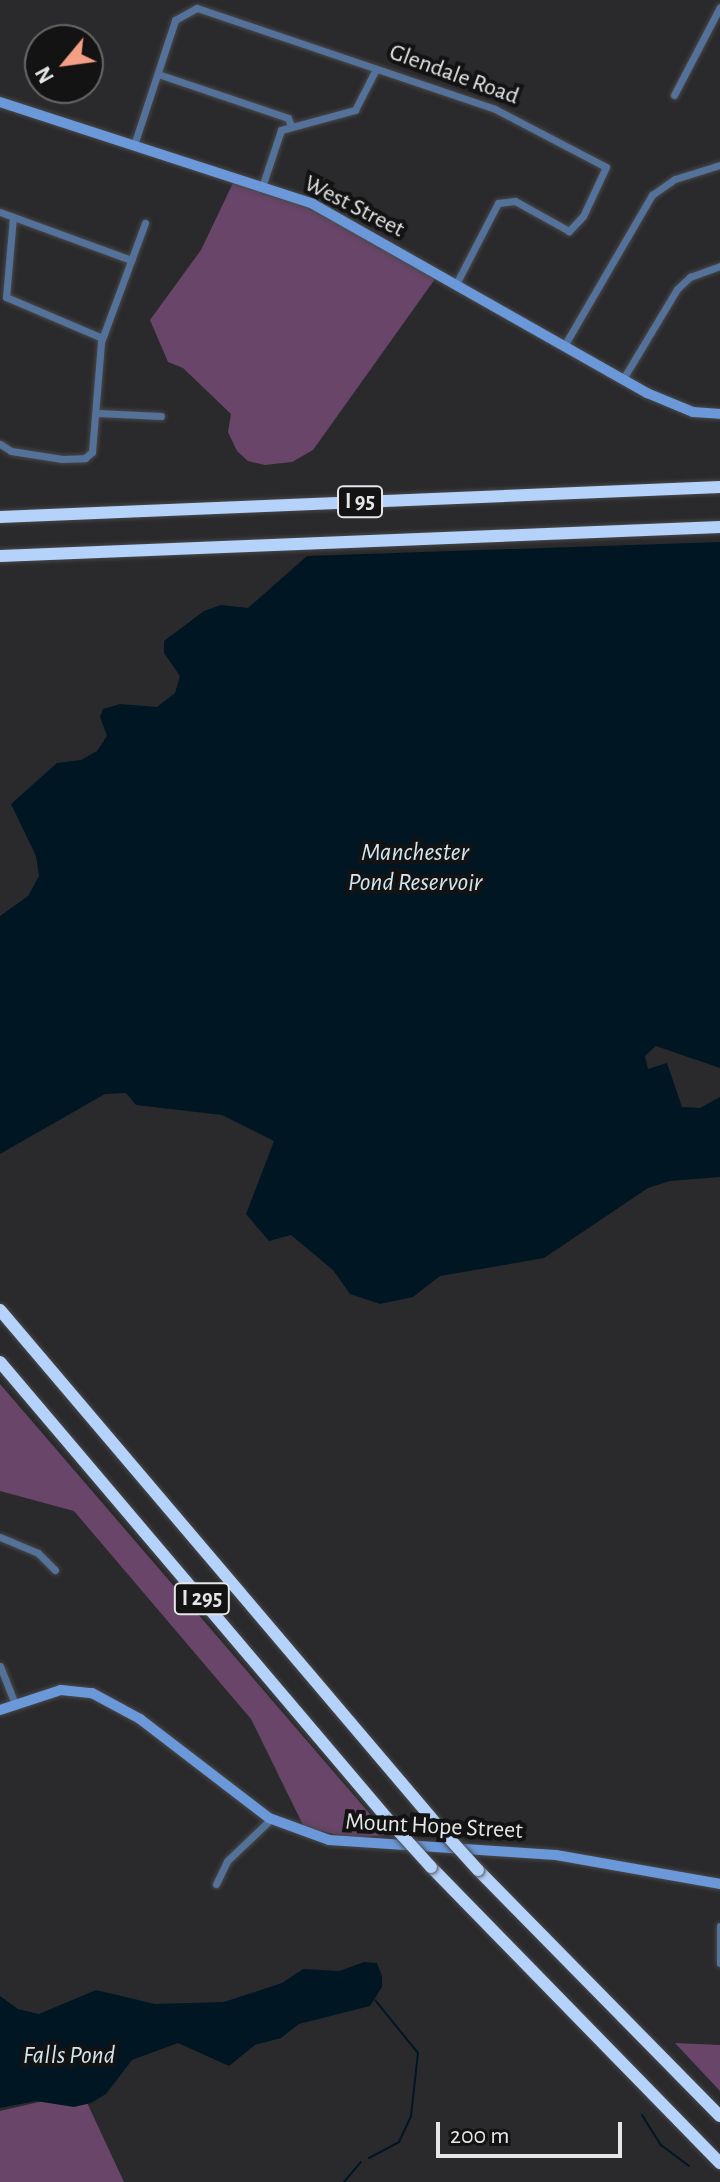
<!DOCTYPE html>
<html>
<head>
<meta charset="utf-8">
<style>
  body { margin:0 }
  #map { position:relative; width:720px; height:2182px; overflow:hidden; background:#2a2a2c; font-family:"Alegreya Sans",sans-serif }
  div>[style] { position:absolute }
  .green>* { inset:0; background:#694569 }
  .water>* { inset:0; background:#001622 }
  .stream>* { height:2px; margin:-1px; padding:0 1px; transform-origin:1px; border-radius:1px; background:#001622 }
  .roads { filter:drop-shadow(0 0 2px #48484a) drop-shadow(0 0 2px #48484a) }
  .street>* { height:7px; margin:-3.5px; padding:0 3.5px; transform-origin:3.5px; border-radius:3.5px; background:#547199 }
  .secondary>* { height:10px; margin:-5px; padding:0 5px; transform-origin:5px; border-radius:5px; background:#6a98d9 }
  .highway>* { height:12px; margin:-6px; padding:0 6px; transform-origin:6px; border-radius:6px; background:#b5d2fa }
  .bridges { filter:drop-shadow(0 0 2px #48484a) drop-shadow(0 0 2px #48484a) }
  .highway-bridge>* { height:12px; margin:-6px; padding:0 6px; transform-origin:6px; border-radius:6px; background:#b5d2fa }
  span { translate:-50% -50%; white-space:nowrap; text-align:center; line-height:1.15; -webkit-text-stroke:8px #131314; paint-order:stroke }
  .shield-label span { padding:2px 6px; background:#131314; border:2px solid; border-radius:6px; -webkit-text-stroke-width:0 }
  .shield-label { font-size:22px; color:#e5e6e7; font-weight:700 }
  .street-label { font-size:24px; color:#e5e6e7 }
  .water-label { font-size:26px; color:#d3e7f2; font-style:italic }
  .north { position:absolute; left:24px; top:24px; width:80px; height:80px; box-sizing:border-box; background:#131314; border:2px solid #676768; border-radius:50%; rotate:241deg; font-size:22px; font-weight:700; line-height:32px; text-align:center; color:#e5e6e7 }
  .north::after { content:''; display:block; margin:auto; width:28px; height:36px; background:#f39f86; clip-path:polygon(50% 0,100% 100%,50% 72%,0 100%) }
  .scale { position:absolute; left:436px; top:2122px; width:186px; height:36px; box-sizing:border-box; border:4px solid #e5e6e7; border-top:0; padding-left:10px; font-size:24px; line-height:28px; white-space:nowrap; color:#e5e6e7; -webkit-text-stroke:6px #131314; paint-order:stroke }
</style>
</head>
<body>
<div id="map">
  <div class="green">
    <i style="clip-path:polygon(233px 183px,305px 205px,435px 279px,313px 450px,292px 462px,265px 465px,248px 461px,237px 451px,228px 432px,231px 414px,183px 368px,168px 362px,150px 320px,201px 250px)"></i>
    <i style="clip-path:polygon(0 1384px,388px 1835px,351px 1838px,304px 1827px,251px 1719px,74px 1511px,0 1491px)"></i>
    <i style="clip-path:polygon(675px 2043px,720px 2045px,720px 2091px)"></i>
    <i style="clip-path:polygon(82px 2092px,124px 2182px,0 2182px,0 2111px)"></i>
  </div>
  <div class="water">
    <i style="clip-path:polygon(720px 542px,720px 1068px,656px 1046px,645px 1056px,648px 1069px,667px 1063px,682px 1107px,700px 1108px,720px 1097px,720px 1177px,670px 1181px,648px 1188px,544px 1258px,440px 1276px,413px 1297px,380px 1304px,350px 1294px,333px 1270px,291px 1235px,269px 1241px,246px 1214px,274px 1141px,222px 1115px,136px 1105px,126px 1093px,105px 1094px,0 1154px,0 916px,28px 896px,39px 876px,36px 856px,11px 804px,57px 763px,81px 760px,97px 751px,107px 736px,100px 717px,103px 709px,120px 704px,157px 707px,175px 693px,180px 676px,164px 653px,164px 641px,204px 611px,221px 605px,248px 608px,307px 556px)"></i>
    <i style="clip-path:polygon(364px 1962px,377px 1963px,382px 1976px,382px 1987px,370px 2006px,299px 2024px,281px 2038px,255px 2045px,229px 2066px,178px 2043px,132px 2060px,106px 2094px,91px 2103px,74px 2107px,36px 2101px,0 2108px,0 1996px,18px 2009px,39px 2014px,96px 1990px,155px 2004px,224px 2002px,282px 1983px,303px 1969px,339px 1971px)"></i>
  </div>
  <div class="stream">
    <i style="left:642px;top:2115px;width:36px;rotate:58deg"></i>
    <i style="left:661px;top:2145px;width:35px;rotate:37deg"></i>
    <i style="left:369px;top:2158px;width:34px;rotate:-28deg"></i>
    <i style="left:399px;top:2142px;width:29px;rotate:-65deg"></i>
    <i style="left:411px;top:2116px;width:63px;rotate:-83.7deg"></i>
    <i style="left:418px;top:2053px;width:68px;rotate:-129.1deg"></i>
    <i style="left:344px;top:2182px;width:26px;rotate:-50deg"></i>
  </div>
  <div class="roads">
    <div class="street">
      <i style="left:158px;top:74px;width:137px;rotate:18.7deg"></i>
      <i style="left:288px;top:118px;width:9px;rotate:69deg"></i>
      <i style="left:674px;top:95px;width:99px;rotate:-62.4deg"></i>
      <i style="left:134px;top:145px;width:132px;rotate:-71.8deg"></i>
      <i style="left:175px;top:20px;width:25px;rotate:-29deg"></i>
      <i style="left:197px;top:8px;width:315px;rotate:18.7deg"></i>
      <i style="left:495px;top:109px;width:125px;rotate:27.6deg"></i>
      <i style="left:606px;top:167px;width:54px;rotate:115.1deg"></i>
      <i style="left:583px;top:216px;width:21px;rotate:133deg"></i>
      <i style="left:569px;top:231px;width:62px;rotate:-150.9deg"></i>
      <i style="left:515px;top:201px;width:17px;rotate:173deg"></i>
      <i style="left:498px;top:203px;width:91px;rotate:117.4deg"></i>
      <i style="left:262px;top:187px;width:60px;rotate:-71.6deg"></i>
      <i style="left:281px;top:130px;width:77px;rotate:-15.1deg"></i>
      <i style="left:355px;top:110px;width:46px;rotate:-62.9deg"></i>
      <i style="left:0;top:212px;width:140px;rotate:20.1deg"></i>
      <i style="left:13px;top:217px;width:80px;rotate:95deg"></i>
      <i style="left:6px;top:297px;width:104px;rotate:23.1deg"></i>
      <i style="left:564px;top:346px;width:175px;rotate:-59.8deg"></i>
      <i style="left:652px;top:195px;width:28px;rotate:-35deg"></i>
      <i style="left:675px;top:179px;width:47px;rotate:-17.3deg"></i>
      <i style="left:623px;top:379px;width:105px;rotate:-59deg"></i>
      <i style="left:677px;top:289px;width:18px;rotate:-43deg"></i>
      <i style="left:690px;top:277px;width:32px;rotate:-20deg"></i>
      <i style="left:98px;top:413px;width:63px;rotate:2.7deg"></i>
      <i style="left:0;top:444px;width:13px;rotate:32deg"></i>
      <i style="left:11px;top:451px;width:52px;rotate:8.9deg"></i>
      <i style="left:62px;top:459px;width:23px;rotate:-2deg"></i>
      <i style="left:85px;top:458px;width:9px;rotate:-41deg"></i>
      <i style="left:92px;top:452px;width:110px;rotate:-85.3deg"></i>
      <i style="left:101px;top:342px;width:127px;rotate:-69.7deg"></i>
      <i style="left:0;top:1537px;width:41px;rotate:22.8deg"></i>
      <i style="left:38px;top:1553px;width:24px;rotate:45deg"></i>
      <i style="left:0;top:1666px;width:41px;rotate:68.5deg"></i>
      <i style="left:216px;top:1884px;width:25px;rotate:-64deg"></i>
      <i style="left:227px;top:1861px;width:61px;rotate:-43.7deg"></i>
      <i style="left:720px;top:1926px;width:37px;rotate:90deg"></i>
    </div>
    <div class="secondary">
      <i style="left:0;top:102px;width:329px;rotate:18deg"></i>
      <i style="left:313px;top:204px;width:384px;rotate:29.5deg"></i>
      <i style="left:647px;top:393px;width:50px;rotate:22.4deg"></i>
      <i style="left:693px;top:412px;width:27px;rotate:4deg"></i>
      <i style="left:0;top:1710px;width:64px;rotate:-18.2deg"></i>
      <i style="left:61px;top:1690px;width:31px;rotate:6deg"></i>
      <i style="left:92px;top:1693px;width:55px;rotate:28.4deg"></i>
      <i style="left:140px;top:1719px;width:163px;rotate:37.5deg"></i>
      <i style="left:269px;top:1818px;width:64px;rotate:20.1deg"></i>
      <i style="left:329px;top:1840px;width:227px;rotate:3.8deg"></i>
      <i style="left:556px;top:1855px;width:167px;rotate:10deg"></i>
    </div>
    <div class="highway">
      <i style="left:0;top:517px;width:721px;rotate:-2.39deg"></i>
      <i style="left:0;top:556px;width:721px;rotate:-2.31deg"></i>
      <i style="left:0;top:1310px;width:678px;rotate:49.66deg"></i>
      <i style="left:0;top:1362px;width:606px;rotate:49.69deg"></i>
      <i style="left:431px;top:1867px;width:414px;rotate:45.7deg"></i>
      <i style="left:478px;top:1870px;width:345px;rotate:45.5deg"></i>
    </div>
  </div>
  <div class="bridges">
    <div class="highway-bridge">
      <i style="left:392px;top:1824px;width:58px;rotate:47.8deg"></i>
      <i style="left:439px;top:1827px;width:58px;rotate:47.8deg"></i>
    </div>
  </div>
  <div class="shield-label">
    <span style="left:360px;top:502px">I 95</span>
    <span style="left:202px;top:1599px">I 295</span>
  </div>
  <div class="street-label">
    <span style="left:454px;top:75px;rotate:20deg">Glendale Road</span>
    <span style="left:354px;top:207px;rotate:27deg">West Street</span>
    <span style="left:434px;top:1827px;rotate:3deg">Mount Hope Street</span>
  </div>
  <div class="water-label">
    <span style="left:415px;top:868px">Manchester<br>Pond Reservoir</span>
    <span style="left:69px;top:2056px">Falls Pond</span>
  </div>
  <div class="north">N</div>
  <div class="scale">200 m</div>
</div>
</body>
</html>
